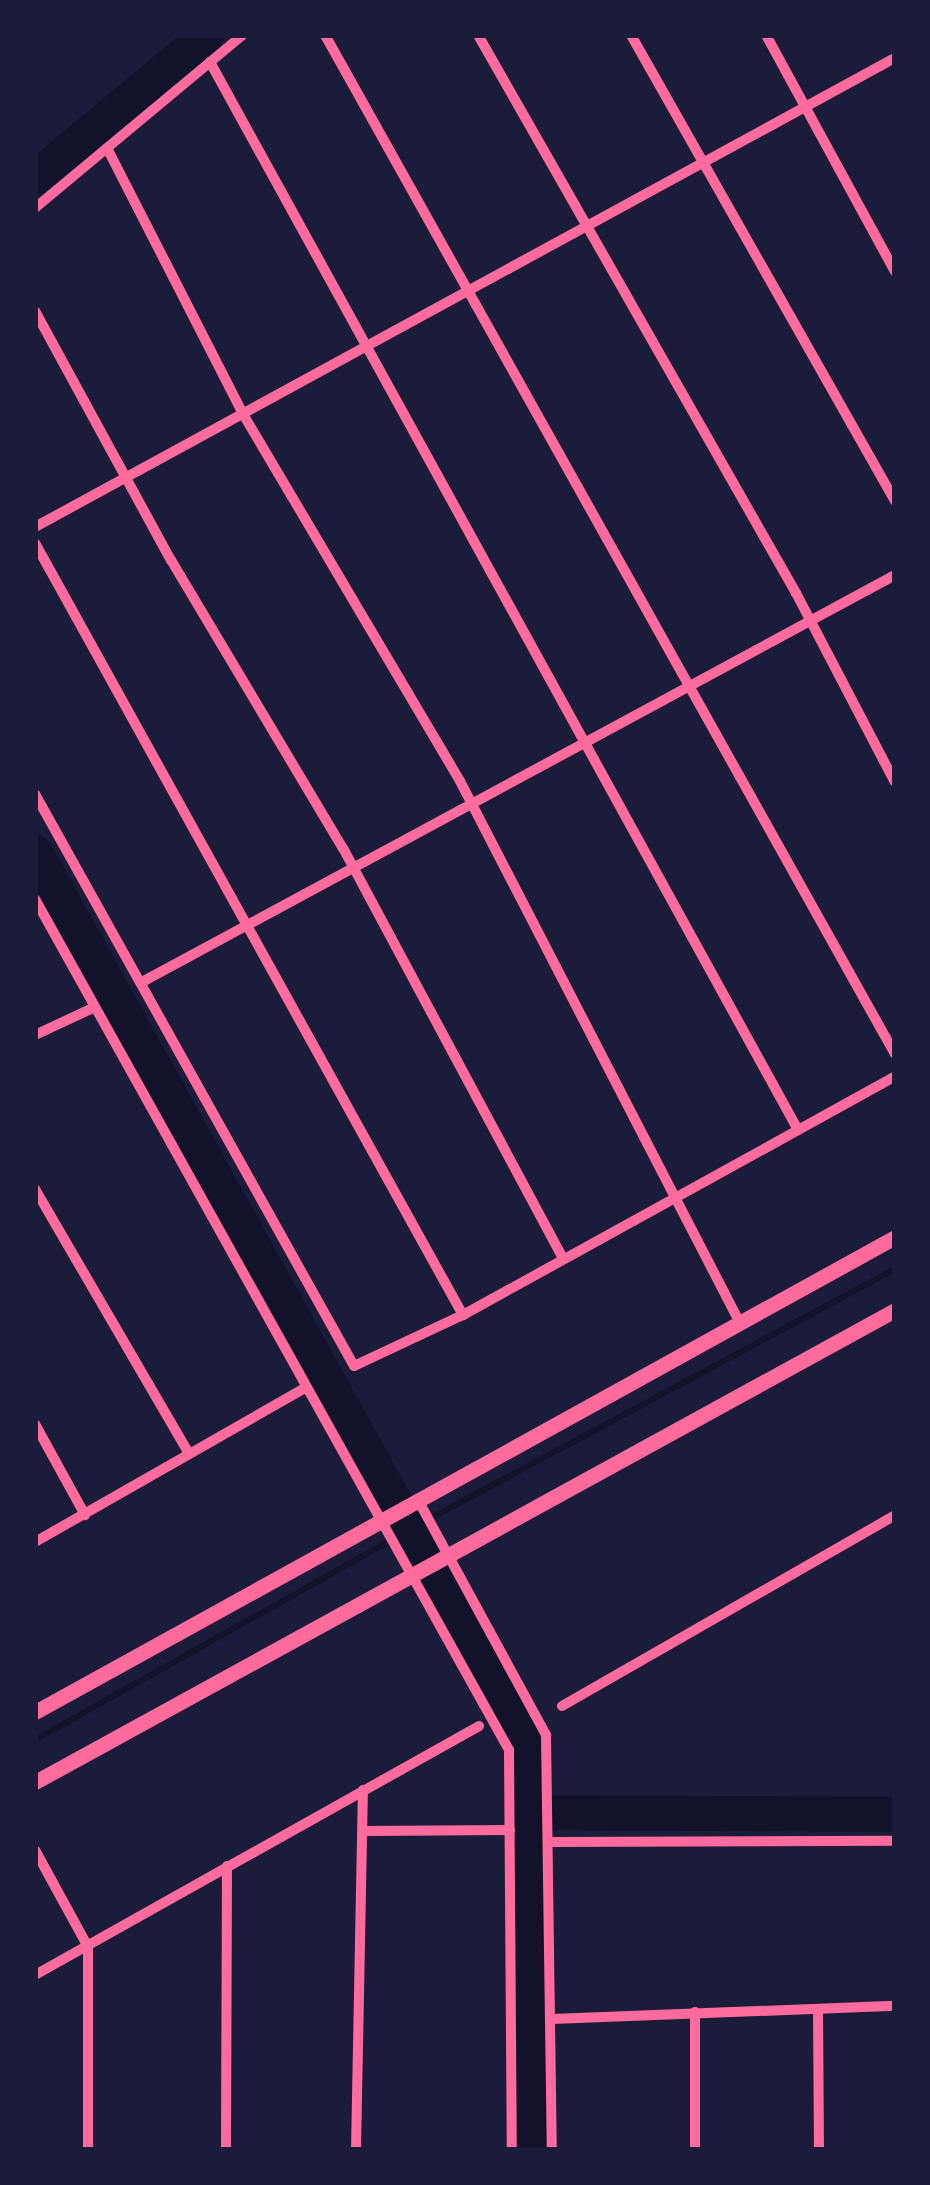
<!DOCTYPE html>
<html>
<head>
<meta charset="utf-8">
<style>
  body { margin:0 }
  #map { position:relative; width:930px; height:2185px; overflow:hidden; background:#1b1b3a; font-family:"Space Grotesk",sans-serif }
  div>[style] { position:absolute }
  .stream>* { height:6px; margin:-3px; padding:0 3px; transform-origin:3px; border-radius:3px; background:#12122b }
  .river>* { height:35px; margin:-17.5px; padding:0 17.5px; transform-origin:17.5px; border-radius:17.5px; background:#12122b }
  .minor>* { height:10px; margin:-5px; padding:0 5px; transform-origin:5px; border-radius:5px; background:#ff6b9d }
  .secondary>* { height:15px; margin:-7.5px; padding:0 7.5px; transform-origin:7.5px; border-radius:7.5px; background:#ff6b9d }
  span { translate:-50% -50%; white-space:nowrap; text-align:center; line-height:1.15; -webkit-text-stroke:8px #1b1b3a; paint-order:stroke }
  .frame { position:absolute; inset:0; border:38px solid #1b1b3a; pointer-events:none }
</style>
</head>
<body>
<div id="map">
  <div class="stream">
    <i style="left:35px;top:1740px;width:429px;rotate:-29.3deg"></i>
    <i style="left:409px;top:1530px;width:552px;rotate:-28.24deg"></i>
  </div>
  <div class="river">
    <i style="left:35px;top:177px;width:222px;rotate:-39.7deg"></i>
    <i style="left:35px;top:852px;width:1004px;rotate:61.03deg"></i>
    <i style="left:521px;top:1730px;width:41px;rotate:78.7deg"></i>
    <i style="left:529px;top:1770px;width:380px;rotate:90deg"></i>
    <i style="left:528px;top:1812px;width:367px;rotate:0.3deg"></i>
  </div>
  <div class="minor">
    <i style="left:325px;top:35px;width:1168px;rotate:60.78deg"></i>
    <i style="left:478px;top:35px;width:642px;rotate:60.32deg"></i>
    <i style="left:796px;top:593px;width:213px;rotate:62.4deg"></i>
    <i style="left:631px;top:35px;width:536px;rotate:60.47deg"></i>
    <i style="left:766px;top:35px;width:270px;rotate:61.4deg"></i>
    <i style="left:210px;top:62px;width:1219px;rotate:61.16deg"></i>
    <i style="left:107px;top:148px;width:299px;rotate:62.9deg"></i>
    <i style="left:243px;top:414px;width:426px;rotate:59.4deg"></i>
    <i style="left:460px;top:781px;width:610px;rotate:62.68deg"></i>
    <i style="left:35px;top:208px;width:271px;rotate:-39.8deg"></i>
    <i style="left:35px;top:311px;width:284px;rotate:61.4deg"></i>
    <i style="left:171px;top:560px;width:335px;rotate:59.2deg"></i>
    <i style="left:343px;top:848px;width:463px;rotate:61.8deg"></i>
    <i style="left:35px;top:527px;width:980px;rotate:-28.61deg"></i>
    <i style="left:35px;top:543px;width:883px;rotate:61deg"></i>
    <i style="left:35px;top:794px;width:655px;rotate:60.85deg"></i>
    <i style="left:354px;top:1366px;width:120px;rotate:-25.1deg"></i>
    <i style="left:463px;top:1315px;width:493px;rotate:-28.9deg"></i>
    <i style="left:35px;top:899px;width:974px;rotate:60.88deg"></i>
    <i style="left:509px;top:1750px;width:400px;rotate:89.6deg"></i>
    <i style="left:142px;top:982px;width:856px;rotate:-28.39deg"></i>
    <i style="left:35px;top:1035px;width:66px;rotate:-25deg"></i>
    <i style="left:35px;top:1189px;width:306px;rotate:59.8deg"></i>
    <i style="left:35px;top:1424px;width:104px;rotate:61.2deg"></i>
    <i style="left:418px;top:1500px;width:268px;rotate:61.4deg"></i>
    <i style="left:546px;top:1735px;width:415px;rotate:89.2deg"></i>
    <i style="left:35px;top:1542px;width:309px;rotate:-29.7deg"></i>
    <i style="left:562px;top:1706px;width:384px;rotate:-29.8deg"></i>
    <i style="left:363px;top:1831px;width:147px;rotate:-0.4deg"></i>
    <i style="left:550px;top:1842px;width:345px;rotate:-0.2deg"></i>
    <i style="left:35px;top:1850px;width:111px;rotate:61.3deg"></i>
    <i style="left:88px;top:1947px;width:203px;rotate:90deg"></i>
    <i style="left:35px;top:1975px;width:509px;rotate:-29.28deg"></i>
    <i style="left:818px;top:2009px;width:141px;rotate:89.6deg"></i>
    <i style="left:552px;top:2019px;width:343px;rotate:-2.2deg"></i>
    <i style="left:226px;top:2150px;width:284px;rotate:-89.8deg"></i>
    <i style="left:356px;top:2150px;width:360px;rotate:-88.9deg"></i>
    <i style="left:695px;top:2150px;width:138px;rotate:-90deg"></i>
  </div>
  <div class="secondary">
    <i style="left:35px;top:1712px;width:982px;rotate:-28.91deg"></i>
    <i style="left:35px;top:1782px;width:981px;rotate:-28.76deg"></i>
  </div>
  <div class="frame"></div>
</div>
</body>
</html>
